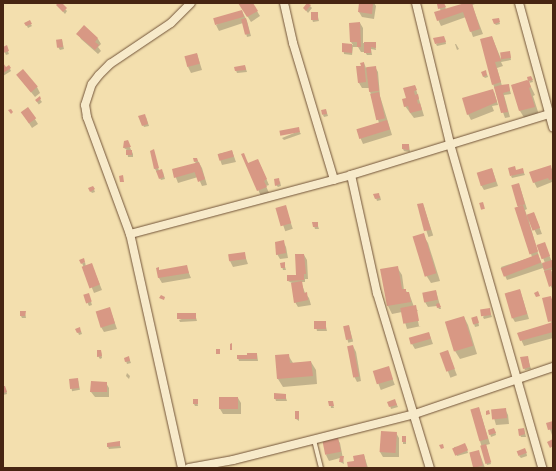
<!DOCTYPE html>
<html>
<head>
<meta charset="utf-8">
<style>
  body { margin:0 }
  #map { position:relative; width:556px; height:471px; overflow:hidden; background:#f3dfae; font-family:Cardo,serif }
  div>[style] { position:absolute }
  .shadow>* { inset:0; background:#0003; transform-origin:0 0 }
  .building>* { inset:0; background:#d89884; transform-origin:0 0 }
  .roads { filter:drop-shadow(0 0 1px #725439) drop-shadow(0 0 1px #725439) }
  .service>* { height:4px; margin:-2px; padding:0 2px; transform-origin:2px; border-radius:2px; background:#f7eaca }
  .minor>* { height:8px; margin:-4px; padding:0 4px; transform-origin:4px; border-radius:4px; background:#f7eaca }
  span { translate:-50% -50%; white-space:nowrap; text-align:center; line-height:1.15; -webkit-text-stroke:3px #f7eaca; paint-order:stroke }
  .frame { position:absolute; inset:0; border:4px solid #472512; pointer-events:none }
</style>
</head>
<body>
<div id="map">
  <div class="shadow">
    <i style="clip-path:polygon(59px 3px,67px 11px,65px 14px,57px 5px)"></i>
    <i style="clip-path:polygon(239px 3px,252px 3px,260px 16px,251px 22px)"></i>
    <i style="clip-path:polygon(360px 3px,374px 3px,376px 6px,374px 19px,362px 17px,359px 12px)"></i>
    <i style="clip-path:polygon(468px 3px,478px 3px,472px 5px,483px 34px,473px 37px,466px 17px,441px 26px,435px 13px,441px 11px,438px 5px,445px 6px,446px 10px)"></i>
    <i style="clip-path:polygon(310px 6px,312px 8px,308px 13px,304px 8px)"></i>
    <i style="clip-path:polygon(242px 11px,247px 21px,251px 36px,247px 37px,243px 23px,219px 31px,216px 25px)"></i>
    <i style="clip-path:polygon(317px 13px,319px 21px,313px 22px,312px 19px)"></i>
    <i style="clip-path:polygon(499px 21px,500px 24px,496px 25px,494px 23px)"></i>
    <i style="clip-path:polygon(29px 22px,32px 26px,28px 28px,26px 24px)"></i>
    <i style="clip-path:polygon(360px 23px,363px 28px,363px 43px,375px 43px,376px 50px,371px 49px,372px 55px,367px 55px,365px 52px,361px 52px,358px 47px,353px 47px,352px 55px,344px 54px,343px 44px,353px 45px,351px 42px)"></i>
    <i style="clip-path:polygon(84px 27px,98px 39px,101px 44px,98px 47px,101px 51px,98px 54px,81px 39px,78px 34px)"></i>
    <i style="clip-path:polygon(492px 37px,501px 59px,510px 54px,511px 60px,501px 62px,503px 66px,497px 68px,502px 86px,509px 87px,511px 94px,504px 95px,510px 117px,505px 118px,493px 84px)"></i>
    <i style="clip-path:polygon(445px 39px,446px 44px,437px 46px,436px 44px)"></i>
    <i style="clip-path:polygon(62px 40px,64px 49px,60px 50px,58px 47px)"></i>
    <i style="clip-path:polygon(455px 44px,456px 44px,459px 49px,457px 50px)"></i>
    <i style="clip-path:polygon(3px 48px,7px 49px,9px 54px,6px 55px)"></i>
    <i style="clip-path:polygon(197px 54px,202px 70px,191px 73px,188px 67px)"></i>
    <i style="clip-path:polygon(364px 63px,366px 68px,375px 67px,378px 72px,380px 96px,392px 135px,363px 144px,357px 130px,379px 123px,369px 88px,362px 88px,359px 83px,357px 67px,362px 67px)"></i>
    <i style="clip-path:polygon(3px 65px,6px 69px,9px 67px,11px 71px,3px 76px)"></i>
    <i style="clip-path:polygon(245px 66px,247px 72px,237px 73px,235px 68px)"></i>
    <i style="clip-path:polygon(487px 74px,488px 77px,485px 78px,483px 76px)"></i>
    <i style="clip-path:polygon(17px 75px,37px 87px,40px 93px,35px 97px)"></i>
    <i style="clip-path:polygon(528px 78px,532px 79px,533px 82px,529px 83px,535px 95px,533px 96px,539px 115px,525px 119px,520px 111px,512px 85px,527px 81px,530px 83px)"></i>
    <i style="clip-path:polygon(415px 86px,424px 116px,414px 118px,405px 106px,407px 99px)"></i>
    <i style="clip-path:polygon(494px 92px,498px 105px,492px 106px,494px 111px,471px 120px,468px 114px)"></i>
    <i style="left:39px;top:98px;width:5px;height:4px;rotate:53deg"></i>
    <i style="clip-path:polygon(28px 108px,38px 124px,32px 128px,25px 117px)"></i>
    <i style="clip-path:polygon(326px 110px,328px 116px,324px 117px,323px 115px)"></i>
    <i style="clip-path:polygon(146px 117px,149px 126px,144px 127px,143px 125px)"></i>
    <i style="clip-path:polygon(299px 131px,301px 134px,284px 140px,282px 138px)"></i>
    <i style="clip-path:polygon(127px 141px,133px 154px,133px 157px,128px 157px,127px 150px,124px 148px,124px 142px)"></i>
    <i style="clip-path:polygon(409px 145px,410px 152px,404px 151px,403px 149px)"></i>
    <i style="clip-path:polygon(154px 151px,159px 171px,163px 172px,165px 179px,161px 180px,155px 169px)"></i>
    <i style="clip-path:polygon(232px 151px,236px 162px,222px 165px,218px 154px)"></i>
    <i style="clip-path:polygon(242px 155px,249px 164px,258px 160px,269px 185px,266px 186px,269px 193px,261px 196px)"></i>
    <i style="clip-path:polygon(194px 159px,198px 161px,202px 168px,207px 185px,202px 186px,198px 177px,178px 183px,173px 170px,196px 164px)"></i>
    <i style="clip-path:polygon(550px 166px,553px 171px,553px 184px,552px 182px,537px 188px,534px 182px)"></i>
    <i style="clip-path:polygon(492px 169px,498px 186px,484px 190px,481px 185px)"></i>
    <i style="clip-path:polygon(522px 169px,525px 175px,512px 178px,511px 176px,516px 171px)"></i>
    <i style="clip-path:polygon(280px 181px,281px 186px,278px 187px,276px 185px)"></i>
    <i style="clip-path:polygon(519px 184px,527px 209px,525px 210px,527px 216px,534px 213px,542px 234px,537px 235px,530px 221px,529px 221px,539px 257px,542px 264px,545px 263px,543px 258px,544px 243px,553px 264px,553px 270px,551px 270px,553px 274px,553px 291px,543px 268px,507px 280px,501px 267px,532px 257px,516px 208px,518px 207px)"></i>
    <i style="clip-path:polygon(93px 187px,95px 192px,92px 193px,89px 189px)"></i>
    <i style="clip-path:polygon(375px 195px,380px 196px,381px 200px,377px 201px)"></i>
    <i style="left:423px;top:204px;width:33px;height:5px;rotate:72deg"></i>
    <i style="left:285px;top:206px;width:24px;height:8px;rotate:71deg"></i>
    <i style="clip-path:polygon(313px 223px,317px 223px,319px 229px,315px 229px)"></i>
    <i style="clip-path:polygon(423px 235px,428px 243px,440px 281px,431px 283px,426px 275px)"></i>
    <i style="clip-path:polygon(283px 241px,286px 247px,288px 258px,280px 259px,277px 254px)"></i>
    <i style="clip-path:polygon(244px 253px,248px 264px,233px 267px,230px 261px)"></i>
    <i style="clip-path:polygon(304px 255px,307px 260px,308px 279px,305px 279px,305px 282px,301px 282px,305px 293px,309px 298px,311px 305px,298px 307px,295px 302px,292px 283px,288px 281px,298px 276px)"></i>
    <i style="clip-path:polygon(85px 262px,86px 267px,94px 270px,102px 290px,94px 293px,82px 263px)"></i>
    <i style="clip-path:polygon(281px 263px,284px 263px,286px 270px,283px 270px)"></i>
    <i style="clip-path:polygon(186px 266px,191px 278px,162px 283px,159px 278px,157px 268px,160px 271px)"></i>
    <i style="clip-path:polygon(397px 267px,402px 275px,404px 290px,409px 293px,414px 307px,418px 311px,416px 311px,419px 326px,421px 326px,419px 312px,421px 326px,407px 329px,402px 312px,392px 314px,388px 306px)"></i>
    <i style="clip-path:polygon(520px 290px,529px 319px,515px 322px,512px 317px)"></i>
    <i style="clip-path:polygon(436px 291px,441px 309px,439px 309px,437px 306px,428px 307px,425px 302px)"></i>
    <i style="clip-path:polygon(84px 295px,89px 295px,92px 305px,89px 306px)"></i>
    <i style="clip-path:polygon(550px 297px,553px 301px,553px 338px,524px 346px,518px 333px,551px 324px)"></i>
    <i style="clip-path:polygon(110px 309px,117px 329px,104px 332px,101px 327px)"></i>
    <i style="clip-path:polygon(489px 309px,492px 317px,484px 319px,483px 317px)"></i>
    <i style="clip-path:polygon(25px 312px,26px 318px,22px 318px,21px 316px)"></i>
    <i style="clip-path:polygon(195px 314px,197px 321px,180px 322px,179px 320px)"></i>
    <i style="clip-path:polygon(464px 317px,468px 325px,477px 354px,460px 359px,455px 351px)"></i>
    <i style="clip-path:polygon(478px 320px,479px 326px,475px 327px,474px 324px)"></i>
    <i style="clip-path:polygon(315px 322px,325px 322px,327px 331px,317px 331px)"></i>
    <i style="left:349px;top:326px;width:16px;height:5px;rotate:75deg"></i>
    <i style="clip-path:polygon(77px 330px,81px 331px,82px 334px,79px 335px)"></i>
    <i style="clip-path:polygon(429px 333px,433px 344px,415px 349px,412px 344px)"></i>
    <i style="clip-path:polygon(353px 346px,356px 352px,361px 381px,357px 382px,354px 376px)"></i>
    <i style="clip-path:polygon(101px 351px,102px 358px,100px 359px,98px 356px)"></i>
    <i style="left:448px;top:352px;width:25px;height:7px;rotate:69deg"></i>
    <i style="clip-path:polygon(257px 354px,258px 361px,239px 361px,238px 358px,238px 356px)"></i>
    <i style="clip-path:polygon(288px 355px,293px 363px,311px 362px,316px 370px,317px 384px,283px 387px,278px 379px)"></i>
    <i style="clip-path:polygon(129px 358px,131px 363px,127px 364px,126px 361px)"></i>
    <i style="clip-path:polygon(528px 359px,531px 369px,525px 370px,524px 368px)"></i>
    <i style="left:388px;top:367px;width:19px;height:15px;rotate:69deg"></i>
    <i style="clip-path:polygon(127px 373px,130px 376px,129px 379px,126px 376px)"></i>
    <i style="left:78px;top:380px;width:10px;height:8px;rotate:79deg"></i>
    <i style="clip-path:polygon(106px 383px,109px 388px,109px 397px,95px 397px,91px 392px)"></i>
    <i style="clip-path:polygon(3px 388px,6px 389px,7px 394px,3px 395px)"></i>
    <i style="clip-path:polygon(285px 395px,287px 401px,276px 401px,275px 398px)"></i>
    <i style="clip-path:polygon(238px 398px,241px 403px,241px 414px,223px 414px,220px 409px)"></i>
    <i style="clip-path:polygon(197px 400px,198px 406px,195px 406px,194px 404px)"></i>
    <i style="clip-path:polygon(330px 402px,332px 402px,334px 408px,331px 408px)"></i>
    <i style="clip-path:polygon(389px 403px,396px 403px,398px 407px,391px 409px)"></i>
    <i style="clip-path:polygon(479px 408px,490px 444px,486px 445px,491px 464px,487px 465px,480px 441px)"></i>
    <i style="clip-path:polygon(505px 409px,508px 415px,509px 424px,496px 425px,492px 411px)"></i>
    <i style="clip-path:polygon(298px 412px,299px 414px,299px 421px,296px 419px)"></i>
    <i style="clip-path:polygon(553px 423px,553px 435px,552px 435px,548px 424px)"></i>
    <i style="clip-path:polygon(524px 429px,526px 437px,521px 437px,520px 435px)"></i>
    <i style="clip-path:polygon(495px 431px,496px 435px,491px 437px,490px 434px)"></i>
    <i style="clip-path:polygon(396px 433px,399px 438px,399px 457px,383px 457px,380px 452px)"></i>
    <i style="left:403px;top:437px;width:3px;height:7px"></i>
    <i style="clip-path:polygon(337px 438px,340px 443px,344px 464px,340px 462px,340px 458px,329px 461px,326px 455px)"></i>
    <i style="clip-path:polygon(119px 442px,121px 448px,109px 449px,108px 447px,108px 444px)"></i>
    <i style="clip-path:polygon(466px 446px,468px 453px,457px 456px,454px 447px)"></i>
    <i style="clip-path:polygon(478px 451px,481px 457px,485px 468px,474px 468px,470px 454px)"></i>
    <i style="clip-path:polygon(526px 451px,527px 456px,521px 458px,519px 456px)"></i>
    <i style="clip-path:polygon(364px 455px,368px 468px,349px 468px,356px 462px)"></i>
  </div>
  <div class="building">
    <i style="clip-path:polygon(58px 3px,62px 3px,67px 8px,63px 12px,56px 5px)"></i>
    <i style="clip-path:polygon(238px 3px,253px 3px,258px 11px,247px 17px)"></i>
    <i style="clip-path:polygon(307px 3px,311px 5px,306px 11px,303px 8px)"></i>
    <i style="clip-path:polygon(359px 3px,373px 3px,372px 14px,358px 12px)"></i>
    <i style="clip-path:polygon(444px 3px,446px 7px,438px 9px,437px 4px)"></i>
    <i style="clip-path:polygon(465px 3px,472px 3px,480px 29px,470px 32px,463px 12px,437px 21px,434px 12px)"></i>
    <i style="left:242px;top:10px;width:7px;height:30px;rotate:74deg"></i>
    <i style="left:311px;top:12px;width:7px;height:8px"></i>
    <i style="left:246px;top:18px;width:16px;height:5px;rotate:76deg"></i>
    <i style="clip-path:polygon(499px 18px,500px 22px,494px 24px,492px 19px)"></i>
    <i style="clip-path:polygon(30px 20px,32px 24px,26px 26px,24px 23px)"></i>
    <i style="clip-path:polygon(360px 22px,361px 47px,357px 47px,357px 42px,350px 42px,349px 23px)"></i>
    <i style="clip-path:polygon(84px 25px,98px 38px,95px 42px,99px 45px,95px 50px,76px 34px)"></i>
    <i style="clip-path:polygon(444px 36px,446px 42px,435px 44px,433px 38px)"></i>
    <i style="clip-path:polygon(492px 36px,501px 61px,495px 62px,501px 82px,492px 85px,480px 39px)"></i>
    <i style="left:62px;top:39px;width:8px;height:6px;rotate:83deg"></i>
    <i style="clip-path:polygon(364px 42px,376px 42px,376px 48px,371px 47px,371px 53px,364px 53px)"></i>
    <i style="clip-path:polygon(342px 43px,352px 44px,352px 53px,342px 52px)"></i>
    <i style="clip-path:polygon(7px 45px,9px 51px,3px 53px,3px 47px)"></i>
    <i style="left:510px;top:51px;width:7px;height:10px;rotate:82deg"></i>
    <i style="left:197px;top:53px;width:11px;height:13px;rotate:75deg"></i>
    <i style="clip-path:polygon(364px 62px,366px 82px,358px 83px,356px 66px,361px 66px,360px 63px)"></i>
    <i style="clip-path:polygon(3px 63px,6px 67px,9px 65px,11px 68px,3px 73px)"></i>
    <i style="clip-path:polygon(245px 65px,246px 70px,235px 71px,234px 67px)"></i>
    <i style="left:376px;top:66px;width:25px;height:10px;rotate:83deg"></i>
    <i style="left:23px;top:69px;width:23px;height:9px;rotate:50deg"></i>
    <i style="clip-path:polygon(486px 70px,487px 75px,483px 77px,481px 72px)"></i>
    <i style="clip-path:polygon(531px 76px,533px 80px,528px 81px,527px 77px)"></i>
    <i style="clip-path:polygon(527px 80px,529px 81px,531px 87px,529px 88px,535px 107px,519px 111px,511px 85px)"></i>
    <i style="clip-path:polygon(509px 84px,510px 91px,503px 93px,508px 112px,501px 113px,494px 87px,501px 85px,502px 91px,501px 85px)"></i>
    <i style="clip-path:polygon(415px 85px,417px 90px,414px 91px,415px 95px,418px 94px,419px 99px,417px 100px,418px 104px,420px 103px,422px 110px,410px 113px,408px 106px,404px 107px,402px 99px,406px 98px,403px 88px)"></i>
    <i style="clip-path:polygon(493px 89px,497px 102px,467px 115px,462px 98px)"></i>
    <i style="left:379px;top:92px;width:27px;height:9px;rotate:77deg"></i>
    <i style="clip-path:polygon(40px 96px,41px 99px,37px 102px,35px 100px)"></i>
    <i style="left:28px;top:107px;width:14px;height:9px;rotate:54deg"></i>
    <i style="clip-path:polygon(11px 109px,13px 112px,11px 114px,8px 110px)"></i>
    <i style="left:326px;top:109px;width:5px;height:5px;rotate:79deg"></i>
    <i style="clip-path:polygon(145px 114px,148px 124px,142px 126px,138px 116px)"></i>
    <i style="left:387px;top:120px;width:10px;height:32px;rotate:73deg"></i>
    <i style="left:299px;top:127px;width:5px;height:20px;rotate:79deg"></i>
    <i style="clip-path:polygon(128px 140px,131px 147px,123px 148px,124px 141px)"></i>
    <i style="clip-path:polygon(402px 144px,409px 144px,409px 150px,402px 149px)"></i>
    <i style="clip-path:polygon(154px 149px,159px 168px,154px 169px,150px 151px)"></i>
    <i style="left:126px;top:150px;width:6px;height:5px"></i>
    <i style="left:232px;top:150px;width:7px;height:15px;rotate:74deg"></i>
    <i style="clip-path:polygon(244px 153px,248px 163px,258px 159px,267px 179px,264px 181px,267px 187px,257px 191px,241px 154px)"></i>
    <i style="clip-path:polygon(193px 158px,197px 158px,198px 161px,194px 162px)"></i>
    <i style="clip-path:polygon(199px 162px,205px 179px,198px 182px,193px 167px,195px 172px,174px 178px,172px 169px)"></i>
    <i style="clip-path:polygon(551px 165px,553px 179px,549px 180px,548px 178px,533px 183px,529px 172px)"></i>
    <i style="clip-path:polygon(515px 166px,516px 170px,523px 168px,524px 173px,510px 176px,508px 168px)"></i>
    <i style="left:492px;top:168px;width:14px;height:16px;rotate:73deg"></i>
    <i style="clip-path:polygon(162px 169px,164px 177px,159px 179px,156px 171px)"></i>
    <i style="clip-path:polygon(123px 175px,124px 182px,120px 182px,119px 176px)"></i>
    <i style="clip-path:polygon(279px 178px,280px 184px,275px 186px,274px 179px)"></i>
    <i style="left:519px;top:183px;width:22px;height:8px;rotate:74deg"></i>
    <i style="clip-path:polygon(93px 186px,95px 189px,90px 192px,88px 188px)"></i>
    <i style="clip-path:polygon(379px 193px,380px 198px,375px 199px,373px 194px)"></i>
    <i style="left:483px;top:202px;width:7px;height:4px;rotate:74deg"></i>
    <i style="clip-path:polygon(423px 203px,431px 230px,424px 231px,417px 204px)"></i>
    <i style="left:286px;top:205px;width:19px;height:11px;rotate:74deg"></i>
    <i style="left:523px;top:205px;width:49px;height:9px;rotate:72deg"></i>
    <i style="left:534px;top:212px;width:17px;height:8px;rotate:69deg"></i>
    <i style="clip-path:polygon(312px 222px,318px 222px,318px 227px,313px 227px)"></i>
    <i style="left:424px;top:233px;width:42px;height:12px;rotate:73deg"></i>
    <i style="clip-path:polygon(284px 240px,286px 253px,276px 255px,275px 242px)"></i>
    <i style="left:545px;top:242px;width:15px;height:9px;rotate:70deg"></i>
    <i style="left:245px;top:252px;width:7px;height:17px;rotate:82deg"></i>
    <i style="clip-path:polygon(295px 254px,304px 254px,306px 274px,304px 274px,304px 280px,287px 281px,287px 275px,296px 275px)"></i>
    <i style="left:538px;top:254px;width:9px;height:40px;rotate:69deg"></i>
    <i style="clip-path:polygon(84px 258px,85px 262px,81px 264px,79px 260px)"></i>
    <i style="clip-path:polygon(552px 260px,553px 267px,544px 270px,542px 263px)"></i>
    <i style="clip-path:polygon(285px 262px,285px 268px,281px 268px,280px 263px)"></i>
    <i style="left:92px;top:263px;width:23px;height:11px;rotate:70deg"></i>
    <i style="clip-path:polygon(187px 265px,189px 273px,158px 278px,156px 268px,159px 267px,159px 270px)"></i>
    <i style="clip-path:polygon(398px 266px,402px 289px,406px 289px,406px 292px,409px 292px,411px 302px,387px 306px,380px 269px)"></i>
    <i style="clip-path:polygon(551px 269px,553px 285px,549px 287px,544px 271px)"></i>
    <i style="clip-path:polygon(302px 281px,304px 293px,307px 292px,308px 300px,294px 303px,291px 283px)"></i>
    <i style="left:520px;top:289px;width:26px;height:16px;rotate:74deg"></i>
    <i style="left:436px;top:290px;width:10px;height:14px;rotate:79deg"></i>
    <i style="clip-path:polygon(538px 291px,540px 296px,536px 297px,534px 293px)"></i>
    <i style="left:89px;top:293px;width:9px;height:6px;rotate:72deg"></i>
    <i style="clip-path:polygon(161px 295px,165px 297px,164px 300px,159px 298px)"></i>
    <i style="clip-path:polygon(551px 296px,553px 304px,553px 321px,548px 322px,542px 298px)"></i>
    <i style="clip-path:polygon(439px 303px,441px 307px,437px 308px,436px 304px)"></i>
    <i style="left:416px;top:305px;width:16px;height:16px;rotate:79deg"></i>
    <i style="left:110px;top:307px;width:17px;height:15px;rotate:73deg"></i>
    <i style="left:490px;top:308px;width:7px;height:10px;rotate:82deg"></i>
    <i style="clip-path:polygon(20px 311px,26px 311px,25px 316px,20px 316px)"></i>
    <i style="left:196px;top:313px;width:6px;height:19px;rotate:90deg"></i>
    <i style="left:464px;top:316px;width:31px;height:20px;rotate:73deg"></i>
    <i style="left:477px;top:316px;width:7px;height:6px;rotate:74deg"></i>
    <i style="left:314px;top:321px;width:12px;height:8px"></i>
    <i style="clip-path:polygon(553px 322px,553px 332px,520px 341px,517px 333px)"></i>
    <i style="left:349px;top:325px;width:14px;height:6px;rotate:78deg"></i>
    <i style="clip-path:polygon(80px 327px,81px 332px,77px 333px,75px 329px)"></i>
    <i style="left:429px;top:332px;width:7px;height:21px;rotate:74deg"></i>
    <i style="clip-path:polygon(232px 343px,232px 350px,230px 350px,230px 344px)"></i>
    <i style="left:353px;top:345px;width:32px;height:6px;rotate:79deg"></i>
    <i style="left:216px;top:349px;width:4px;height:5px"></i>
    <i style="clip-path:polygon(97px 350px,101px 350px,102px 356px,97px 357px)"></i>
    <i style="left:448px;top:350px;width:20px;height:9px;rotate:70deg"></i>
    <i style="clip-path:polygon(247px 353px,257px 353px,257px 359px,237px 359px,237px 355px,247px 355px)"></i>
    <i style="clip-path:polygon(289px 354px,290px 363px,311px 361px,313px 376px,277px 379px,275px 355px)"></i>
    <i style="clip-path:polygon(129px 356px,130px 361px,125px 362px,124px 358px)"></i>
    <i style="clip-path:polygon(528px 356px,530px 367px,523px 369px,520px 357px)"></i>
    <i style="left:389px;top:366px;width:14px;height:17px;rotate:73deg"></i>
    <i style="left:78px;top:378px;width:10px;height:9px;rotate:84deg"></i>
    <i style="clip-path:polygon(91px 381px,107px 382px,107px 392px,90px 392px)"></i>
    <i style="clip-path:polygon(3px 386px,5px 386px,7px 392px,3px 393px)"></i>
    <i style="clip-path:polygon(274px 393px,286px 394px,286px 399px,274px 399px)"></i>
    <i style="left:219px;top:397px;width:19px;height:12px"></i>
    <i style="left:193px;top:399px;width:5px;height:5px"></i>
    <i style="clip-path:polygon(395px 399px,397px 405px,389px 407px,387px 402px)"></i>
    <i style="clip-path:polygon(328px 401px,333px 401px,334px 406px,329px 406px)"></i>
    <i style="left:479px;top:407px;width:33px;height:9px;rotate:74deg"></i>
    <i style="left:506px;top:408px;width:10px;height:15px;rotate:84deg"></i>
    <i style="clip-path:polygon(489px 410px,490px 414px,486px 415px,486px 411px)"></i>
    <i style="left:295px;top:411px;width:4px;height:8px"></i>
    <i style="clip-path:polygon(553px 421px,553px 429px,548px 430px,546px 423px)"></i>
    <i style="clip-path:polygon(494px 428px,496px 433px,489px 435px,488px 430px)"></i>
    <i style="clip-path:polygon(524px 428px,525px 434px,519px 436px,518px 429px)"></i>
    <i style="left:381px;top:431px;width:16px;height:21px;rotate:4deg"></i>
    <i style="left:402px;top:436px;width:4px;height:6px"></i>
    <i style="left:338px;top:437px;width:15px;height:16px;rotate:79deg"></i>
    <i style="clip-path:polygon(553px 439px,553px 446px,550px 448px,547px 442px)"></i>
    <i style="clip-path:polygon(120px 441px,120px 446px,107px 447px,107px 443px)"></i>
    <i style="left:465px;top:443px;width:8px;height:14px;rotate:67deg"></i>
    <i style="clip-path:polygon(443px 444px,444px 448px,441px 449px,439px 445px)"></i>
    <i style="left:486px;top:444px;width:19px;height:6px;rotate:74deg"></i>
    <i style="left:525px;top:448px;width:5px;height:9px;rotate:68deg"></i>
    <i style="left:479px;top:450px;width:16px;height:10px;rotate:76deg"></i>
    <i style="clip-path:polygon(364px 454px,367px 468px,348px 468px,347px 462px,354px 461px,353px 456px)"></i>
    <i style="clip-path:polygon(340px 456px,344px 456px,343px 462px,339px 462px)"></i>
  </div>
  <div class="roads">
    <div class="service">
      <i style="left:314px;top:440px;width:29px;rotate:76deg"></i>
    </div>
    <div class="minor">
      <i style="left:284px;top:3px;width:41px;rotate:77.3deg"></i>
      <i style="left:293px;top:43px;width:143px;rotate:73.3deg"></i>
      <i style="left:416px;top:3px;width:145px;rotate:76.4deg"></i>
      <i style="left:450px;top:144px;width:337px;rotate:74.1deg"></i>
      <i style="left:519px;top:3px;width:129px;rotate:74.7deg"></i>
      <i style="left:351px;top:175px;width:121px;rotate:77.6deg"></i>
      <i style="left:377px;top:293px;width:183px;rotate:73.2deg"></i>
      <i style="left:130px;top:234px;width:229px;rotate:-14.9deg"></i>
      <i style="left:351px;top:175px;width:211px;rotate:-17.1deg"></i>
      <i style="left:182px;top:468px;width:240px;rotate:-102.5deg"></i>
      <i style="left:130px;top:234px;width:125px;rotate:-110.2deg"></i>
      <i style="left:87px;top:117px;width:12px;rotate:-99deg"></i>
      <i style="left:85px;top:105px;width:22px;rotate:-72deg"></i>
      <i style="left:92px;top:84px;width:11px;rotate:-52deg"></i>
      <i style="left:99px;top:75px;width:16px;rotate:-45deg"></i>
      <i style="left:110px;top:64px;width:73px;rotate:-33.9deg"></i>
      <i style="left:171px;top:23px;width:28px;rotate:-45deg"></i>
      <i style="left:189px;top:468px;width:45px;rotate:-10.3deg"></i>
      <i style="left:233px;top:460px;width:188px;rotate:-14.2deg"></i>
      <i style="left:415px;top:414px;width:146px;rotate:-18.8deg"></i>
    </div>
  </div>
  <div class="frame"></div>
</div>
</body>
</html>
